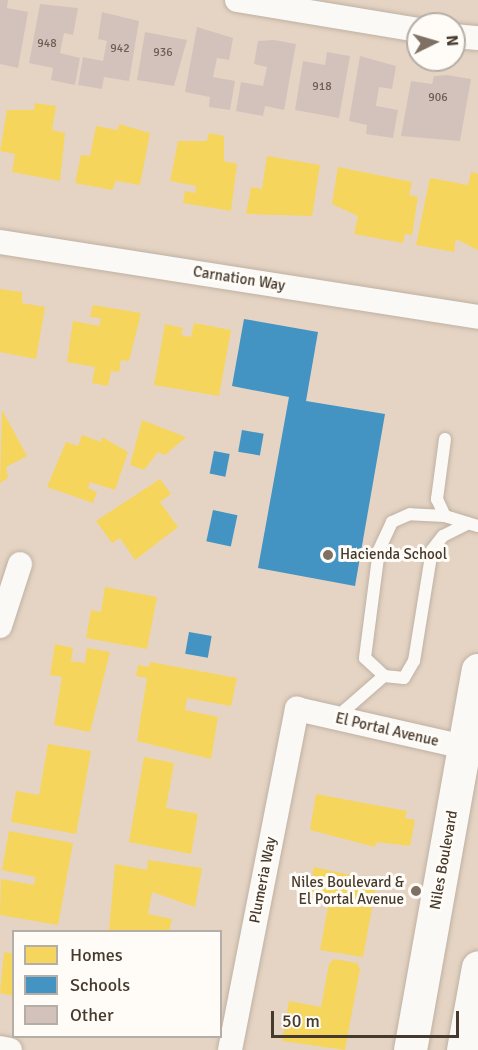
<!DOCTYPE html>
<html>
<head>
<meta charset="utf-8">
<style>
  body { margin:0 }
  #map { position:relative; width:478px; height:1050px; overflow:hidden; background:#e5d4c3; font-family:Signika,sans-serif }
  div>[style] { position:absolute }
  .homes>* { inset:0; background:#f6d55c }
  .schools>* { inset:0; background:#4393c3; transform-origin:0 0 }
  .building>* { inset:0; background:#d3c2bc }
  .roads { filter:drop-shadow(0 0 2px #bfb1a4) drop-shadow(0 0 2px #bfb1a4) }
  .lane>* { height:12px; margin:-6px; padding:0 6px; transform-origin:6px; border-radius:6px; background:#fbf9f6 }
  .street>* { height:24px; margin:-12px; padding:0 12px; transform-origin:12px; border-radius:12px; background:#fbf9f6 }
  .secondary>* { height:33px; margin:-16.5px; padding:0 16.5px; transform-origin:16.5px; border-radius:16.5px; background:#fbf9f6 }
  .dots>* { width:16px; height:16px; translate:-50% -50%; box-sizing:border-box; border:3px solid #fffcf8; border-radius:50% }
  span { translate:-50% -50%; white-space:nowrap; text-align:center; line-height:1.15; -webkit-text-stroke:6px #fffcf8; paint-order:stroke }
  .number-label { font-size:12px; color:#6c5e53 }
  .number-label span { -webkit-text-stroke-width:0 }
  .street-label { font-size:15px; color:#463a2d }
  .poi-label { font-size:15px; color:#463a2d }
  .left { translate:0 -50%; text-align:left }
  .right { translate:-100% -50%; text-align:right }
  .legend { position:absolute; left:12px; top:930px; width:210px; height:108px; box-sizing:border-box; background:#fffcf8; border:2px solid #b5aea7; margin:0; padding:8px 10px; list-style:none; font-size:18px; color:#463a2d }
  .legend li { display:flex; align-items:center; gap:12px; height:30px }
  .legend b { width:30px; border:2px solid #b5aea7 }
  .north { position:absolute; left:406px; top:12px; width:60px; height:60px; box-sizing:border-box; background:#fffcf8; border:2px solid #b5aea7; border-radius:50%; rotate:85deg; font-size:16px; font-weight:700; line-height:24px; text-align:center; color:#463a2d }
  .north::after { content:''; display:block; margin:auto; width:21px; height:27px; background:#7e7062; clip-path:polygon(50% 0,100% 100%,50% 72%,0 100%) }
  .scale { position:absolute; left:271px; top:1011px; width:188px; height:27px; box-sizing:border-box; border:3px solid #463a2d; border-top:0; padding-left:8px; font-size:18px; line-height:21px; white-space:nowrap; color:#463a2d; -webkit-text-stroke:4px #fffcf8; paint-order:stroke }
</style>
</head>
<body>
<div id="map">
  <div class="homes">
    <i style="clip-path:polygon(35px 103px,56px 106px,52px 130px,65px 133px,60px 181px,12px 172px,15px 154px,0 151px,7px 110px,34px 110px)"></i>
    <i style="clip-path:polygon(119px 124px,150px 133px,140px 185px,116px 181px,112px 190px,75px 183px,81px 155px,90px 156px,96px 126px,118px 130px)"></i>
    <i style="clip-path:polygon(209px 133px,224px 136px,224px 161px,237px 164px,231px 211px,183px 203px,185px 191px,195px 193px,196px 186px,170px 181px,178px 141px,207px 141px)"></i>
    <i style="clip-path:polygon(267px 156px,320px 165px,312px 216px,246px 214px,251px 187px,262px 189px)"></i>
    <i style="clip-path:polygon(338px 167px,412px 182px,409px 195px,418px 197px,412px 235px,405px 234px,403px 243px,354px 234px,358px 216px,332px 204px)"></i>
    <i style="clip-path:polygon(471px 172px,478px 174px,478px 250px,456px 239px,454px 252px,416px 245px,430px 178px,468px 185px)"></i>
    <i style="clip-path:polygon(0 289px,22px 292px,22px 303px,45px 307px,36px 359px,0 352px)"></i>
    <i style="clip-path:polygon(93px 305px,141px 313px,129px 361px,121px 360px,119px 372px,111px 371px,108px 386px,92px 383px,95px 367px,67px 362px,73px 321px,99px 326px,101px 318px,90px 317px)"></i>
    <i style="clip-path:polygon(194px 323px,231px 330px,219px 396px,154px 385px,165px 324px,183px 328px,181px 335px,191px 337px)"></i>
    <i style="clip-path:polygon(2px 410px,27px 456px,6px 467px,8px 478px,0 483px)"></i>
    <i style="clip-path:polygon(142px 420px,186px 437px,165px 455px,158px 452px,144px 470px,130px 465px)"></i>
    <i style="clip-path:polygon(82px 435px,101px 442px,102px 437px,128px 452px,115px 490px,90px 482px,88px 488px,97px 492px,93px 503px,47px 487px,66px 442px,78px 446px)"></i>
    <i style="clip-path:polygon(160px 479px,171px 494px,160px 502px,178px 527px,135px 560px,120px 538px,112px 543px,96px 521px)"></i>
    <i style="clip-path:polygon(105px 587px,157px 597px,147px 649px,86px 638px,91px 610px,101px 612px)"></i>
    <i style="clip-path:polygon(55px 644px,73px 648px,71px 661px,85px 663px,87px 648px,110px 652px,90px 732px,54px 725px,62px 677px,50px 675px)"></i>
    <i style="clip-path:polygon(150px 662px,237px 678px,231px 706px,187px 698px,185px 710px,218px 717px,211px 759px,137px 741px,147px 678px,136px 676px,138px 665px,149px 667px)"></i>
    <i style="clip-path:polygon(48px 744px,91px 751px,76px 834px,11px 822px,16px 791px,39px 795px)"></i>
    <i style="clip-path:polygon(144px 757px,174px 763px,166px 808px,198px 814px,191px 854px,129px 842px)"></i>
    <i style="clip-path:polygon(316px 794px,407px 811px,405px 818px,415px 820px,410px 846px,376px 842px,375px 847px,310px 830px)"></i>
    <i style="clip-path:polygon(9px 831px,73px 843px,58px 925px,0 915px,1px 879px,34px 885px,35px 877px,2px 870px)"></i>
    <i style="clip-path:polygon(148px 860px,202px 868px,195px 907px,152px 892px,148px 914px,172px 919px,169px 932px,109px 931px,115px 864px,147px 870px)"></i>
    <i style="clip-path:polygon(314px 867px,377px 881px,363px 957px,320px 950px,329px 901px,308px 897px)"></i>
    <i style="clip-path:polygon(4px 952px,14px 954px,14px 996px,0 993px)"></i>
    <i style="clip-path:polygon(334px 959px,357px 963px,360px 969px,345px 1050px,282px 1041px,289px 1001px,321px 1007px,329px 964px)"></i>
  </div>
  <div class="schools">
    <i style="clip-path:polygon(244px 319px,318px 332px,306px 401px,385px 414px,355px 586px,258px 568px,289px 397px,232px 386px)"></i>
    <i style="left:242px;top:430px;width:22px;height:22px;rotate:10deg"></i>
    <i style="left:214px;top:451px;width:16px;height:23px;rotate:11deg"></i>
    <i style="left:213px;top:510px;width:25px;height:32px;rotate:12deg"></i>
    <i style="left:189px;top:632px;width:23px;height:22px;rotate:10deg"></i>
  </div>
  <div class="building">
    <i style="clip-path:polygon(0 0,8px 0,7px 8px,28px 12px,18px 68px,0 64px)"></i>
    <i style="clip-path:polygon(40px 4px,78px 8px,73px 35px,64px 33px,60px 53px,80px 58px,75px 85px,51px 80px,53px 68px,29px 63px)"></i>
    <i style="clip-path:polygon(102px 12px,139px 21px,129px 81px,104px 77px,102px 89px,78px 85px,83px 57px,103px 61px,107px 41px,98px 39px)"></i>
    <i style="clip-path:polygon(197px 27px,233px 38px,229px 60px,217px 58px,213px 77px,235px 81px,230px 110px,209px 107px,210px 97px,185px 92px)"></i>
    <i style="clip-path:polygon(145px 32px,187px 40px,174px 86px,137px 80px)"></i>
    <i style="clip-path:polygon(274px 40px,296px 44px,284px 110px,265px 106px,263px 116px,236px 111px,241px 82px,263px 86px,267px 67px,254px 64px,258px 41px)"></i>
    <i style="clip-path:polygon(327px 52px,350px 56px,339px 118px,295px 110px,303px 61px,325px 65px)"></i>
    <i style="clip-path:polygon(360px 56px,396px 66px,392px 89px,379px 87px,376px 106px,398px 110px,393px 138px,366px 134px,367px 125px,349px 121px)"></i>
    <i style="clip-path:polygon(447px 75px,471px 79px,460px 141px,401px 136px,411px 81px,432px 84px,434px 76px)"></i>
  </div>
  <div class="roads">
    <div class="lane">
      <i style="left:445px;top:439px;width:61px;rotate:97.6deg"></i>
      <i style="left:437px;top:499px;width:19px;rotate:65deg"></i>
      <i style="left:445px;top:516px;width:34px;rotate:17deg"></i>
      <i style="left:445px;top:516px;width:35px;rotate:-177deg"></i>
      <i style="left:410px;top:514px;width:20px;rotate:156deg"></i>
      <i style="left:392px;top:522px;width:31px;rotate:115deg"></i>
      <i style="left:379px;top:550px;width:109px;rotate:97.4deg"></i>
      <i style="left:365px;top:658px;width:26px;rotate:43deg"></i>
      <i style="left:384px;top:676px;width:20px;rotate:6deg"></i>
      <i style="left:404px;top:678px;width:20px;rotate:-60deg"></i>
      <i style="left:414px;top:661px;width:112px;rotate:-80.8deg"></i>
      <i style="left:432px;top:550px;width:18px;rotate:-52deg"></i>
      <i style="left:443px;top:536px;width:28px;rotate:-27deg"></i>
      <i style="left:344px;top:720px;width:10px;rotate:-84deg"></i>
      <i style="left:345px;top:710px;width:52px;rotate:-41.1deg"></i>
    </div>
    <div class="street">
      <i style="left:237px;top:0;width:183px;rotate:9.4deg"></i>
      <i style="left:454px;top:36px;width:24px;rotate:5deg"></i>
      <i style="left:0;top:242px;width:484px;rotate:8.9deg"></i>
      <i style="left:0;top:626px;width:65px;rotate:-72.1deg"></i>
      <i style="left:0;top:1048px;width:10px;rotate:11deg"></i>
      <i style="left:230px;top:1050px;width:348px;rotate:-78.9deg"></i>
      <i style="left:297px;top:709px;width:186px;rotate:12.8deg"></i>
    </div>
    <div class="secondary">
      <i style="left:410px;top:1050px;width:386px;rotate:-79.9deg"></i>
      <i style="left:463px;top:1050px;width:84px;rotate:-79.8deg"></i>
    </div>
  </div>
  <div class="dots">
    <i style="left:328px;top:555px;background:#7e7062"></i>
    <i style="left:416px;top:891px;background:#7e7062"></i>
  </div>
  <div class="number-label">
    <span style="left:47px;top:44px">948</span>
    <span style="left:120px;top:49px">942</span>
    <span style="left:163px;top:53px">936</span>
    <span style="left:322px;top:87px">918</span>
    <span style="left:438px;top:98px">906</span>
  </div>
  <div class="street-label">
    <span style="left:239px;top:279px;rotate:9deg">Carnation Way</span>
    <span style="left:387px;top:730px;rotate:13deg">El Portal Avenue</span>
    <span style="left:444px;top:860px;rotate:-80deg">Niles Boulevard</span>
    <span style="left:263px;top:880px;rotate:-79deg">Plumeria Way</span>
  </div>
  <div class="poi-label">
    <span class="left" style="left:340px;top:555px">Hacienda School</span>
    <span class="right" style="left:404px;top:891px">Niles Boulevard &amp;<br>El Portal Avenue</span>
  </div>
  <ul class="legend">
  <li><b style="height:16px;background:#f6d55c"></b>Homes</li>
  <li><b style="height:16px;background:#4393c3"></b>Schools</li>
  <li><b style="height:16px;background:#d3c2bc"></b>Other</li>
  </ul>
  <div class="north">N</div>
  <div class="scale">50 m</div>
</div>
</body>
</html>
